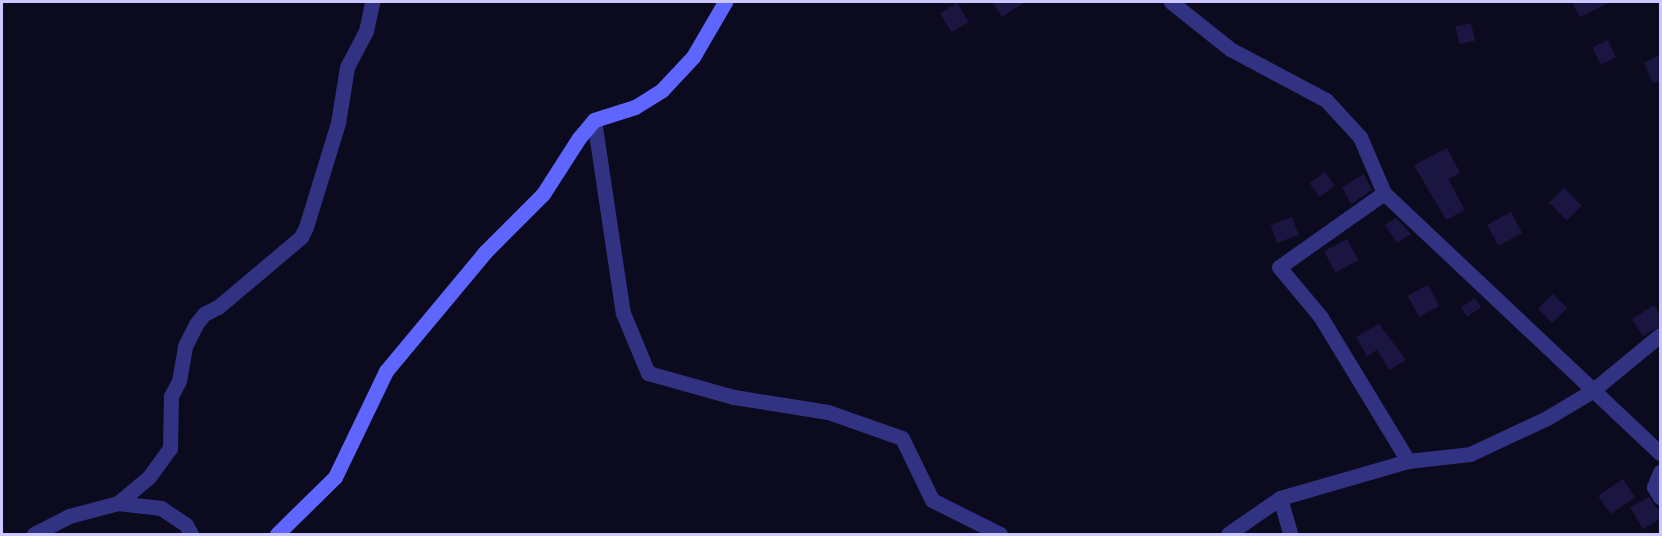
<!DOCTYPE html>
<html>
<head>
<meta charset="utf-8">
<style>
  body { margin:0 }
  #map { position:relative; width:1662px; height:536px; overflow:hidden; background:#0c0a1f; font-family:Barlow,sans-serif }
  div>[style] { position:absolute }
  .building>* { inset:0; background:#1b1541; transform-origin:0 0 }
  .street>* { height:15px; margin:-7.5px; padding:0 7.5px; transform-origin:7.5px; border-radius:7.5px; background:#313382 }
  .secondary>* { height:15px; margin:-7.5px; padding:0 7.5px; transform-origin:7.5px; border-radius:7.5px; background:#5f66ff }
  span { translate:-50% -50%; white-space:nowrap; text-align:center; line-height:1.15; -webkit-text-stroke:4.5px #0c0a1f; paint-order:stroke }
  .frame { position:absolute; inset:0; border:3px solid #cbc8ff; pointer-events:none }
</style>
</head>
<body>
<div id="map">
  <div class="building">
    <i style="clip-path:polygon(992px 2px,1025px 2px,1002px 17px)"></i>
    <i style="clip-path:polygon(1572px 2px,1610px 2px,1580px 17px)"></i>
    <i style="left:957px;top:3px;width:22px;height:20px;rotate:58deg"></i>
    <i style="left:1471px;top:23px;width:18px;height:16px;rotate:77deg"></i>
    <i style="left:1608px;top:40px;width:19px;height:17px;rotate:65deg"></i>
    <i style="clip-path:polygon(1660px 55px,1660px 80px,1653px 83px,1644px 63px)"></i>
    <i style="clip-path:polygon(1447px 148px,1460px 173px,1448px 179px,1465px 210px,1446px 220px,1414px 165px)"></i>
    <i style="left:1325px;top:172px;width:17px;height:19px;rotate:54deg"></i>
    <i style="clip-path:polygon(1364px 174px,1372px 190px,1351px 204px,1342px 187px)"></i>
    <i style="left:1564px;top:188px;width:25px;height:21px;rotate:45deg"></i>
    <i style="left:1511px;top:212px;width:24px;height:27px;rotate:62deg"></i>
    <i style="left:1292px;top:217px;width:19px;height:23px;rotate:69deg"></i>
    <i style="clip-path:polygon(1396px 218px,1411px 234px,1397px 243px,1385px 225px)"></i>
    <i style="left:1347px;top:239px;width:24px;height:26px;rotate:62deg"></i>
    <i style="left:1428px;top:285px;width:24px;height:23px;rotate:62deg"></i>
    <i style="left:1553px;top:294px;width:20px;height:21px;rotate:45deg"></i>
    <i style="left:1475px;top:298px;width:11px;height:17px;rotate:56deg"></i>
    <i style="clip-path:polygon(1654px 305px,1660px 316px,1660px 326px,1643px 336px,1632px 319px)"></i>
    <i style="clip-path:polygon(1379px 324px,1406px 360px,1389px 370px,1377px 350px,1367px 356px,1356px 337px)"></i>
    <i style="left:1623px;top:479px;width:22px;height:30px;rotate:56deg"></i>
    <i style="clip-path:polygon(1649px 497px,1660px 512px,1660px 519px,1643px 529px,1630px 507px)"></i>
  </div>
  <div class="street">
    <i style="left:1171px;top:2px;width:75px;rotate:38.5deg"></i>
    <i style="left:1230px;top:49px;width:109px;rotate:28deg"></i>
    <i style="left:1326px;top:100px;width:50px;rotate:47.4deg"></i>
    <i style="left:1360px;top:137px;width:61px;rotate:66.8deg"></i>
    <i style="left:1384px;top:193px;width:379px;rotate:43.3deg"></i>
    <i style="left:594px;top:120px;width:195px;rotate:81.5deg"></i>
    <i style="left:623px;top:313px;width:65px;rotate:67.4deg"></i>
    <i style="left:648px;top:373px;width:89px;rotate:15.6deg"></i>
    <i style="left:734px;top:397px;width:95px;rotate:9.1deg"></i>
    <i style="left:828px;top:412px;width:78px;rotate:19.4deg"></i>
    <i style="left:902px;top:438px;width:69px;rotate:64.2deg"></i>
    <i style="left:932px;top:500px;width:76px;rotate:26.6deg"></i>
    <i style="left:1384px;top:193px;width:128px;rotate:144.8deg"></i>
    <i style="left:1279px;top:267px;width:64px;rotate:50.1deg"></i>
    <i style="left:1320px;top:316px;width:170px;rotate:58.7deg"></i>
    <i style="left:1660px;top:472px;width:16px;rotate:112deg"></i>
    <i style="left:1654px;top:487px;width:12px;rotate:59deg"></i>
    <i style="left:1280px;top:498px;width:37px;rotate:74deg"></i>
    <i style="left:118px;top:503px;width:40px;rotate:-40deg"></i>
    <i style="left:149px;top:477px;width:36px;rotate:-54deg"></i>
    <i style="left:170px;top:448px;width:52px;rotate:-88.9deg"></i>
    <i style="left:171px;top:396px;width:17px;rotate:-62deg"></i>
    <i style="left:179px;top:381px;width:36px;rotate:-80deg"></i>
    <i style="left:185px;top:346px;width:25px;rotate:-63deg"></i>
    <i style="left:196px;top:324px;width:13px;rotate:-51deg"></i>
    <i style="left:204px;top:314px;width:16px;rotate:-27deg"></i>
    <i style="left:218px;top:307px;width:109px;rotate:-40.1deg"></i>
    <i style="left:301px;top:237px;width:11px;rotate:-63deg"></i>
    <i style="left:306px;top:227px;width:109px;rotate:-72.9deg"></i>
    <i style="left:338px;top:123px;width:57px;rotate:-80.9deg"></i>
    <i style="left:347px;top:67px;width:41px;rotate:-62.2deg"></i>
    <i style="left:366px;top:31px;width:30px;rotate:-78deg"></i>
    <i style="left:34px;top:534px;width:39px;rotate:-27deg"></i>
    <i style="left:69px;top:516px;width:51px;rotate:-14.9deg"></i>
    <i style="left:118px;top:503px;width:43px;rotate:6.6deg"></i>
    <i style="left:161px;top:508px;width:30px;rotate:34deg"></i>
    <i style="left:186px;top:525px;width:10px;rotate:61deg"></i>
    <i style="left:1228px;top:534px;width:63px;rotate:-34.7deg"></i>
    <i style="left:1280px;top:498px;width:133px;rotate:-16.1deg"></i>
    <i style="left:1408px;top:461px;width:62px;rotate:-6.4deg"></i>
    <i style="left:1470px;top:454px;width:85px;rotate:-25.1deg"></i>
    <i style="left:1547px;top:418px;width:52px;rotate:-31deg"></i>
    <i style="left:1592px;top:391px;width:88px;rotate:-39.5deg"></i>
  </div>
  <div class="secondary">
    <i style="left:277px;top:534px;width:81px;rotate:-44.5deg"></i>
    <i style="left:335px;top:477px;width:118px;rotate:-64.3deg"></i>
    <i style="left:386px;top:371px;width:155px;rotate:-50.2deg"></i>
    <i style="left:485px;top:252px;width:82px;rotate:-45deg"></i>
    <i style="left:543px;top:194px;width:67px;rotate:-57.3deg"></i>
    <i style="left:579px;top:138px;width:23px;rotate:-50deg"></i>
    <i style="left:594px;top:120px;width:43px;rotate:-17.6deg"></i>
    <i style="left:635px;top:107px;width:32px;rotate:-32deg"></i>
    <i style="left:662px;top:90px;width:45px;rotate:-46.8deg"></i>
    <i style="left:693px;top:57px;width:64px;rotate:-59.8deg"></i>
  </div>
  <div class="frame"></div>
</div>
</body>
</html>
